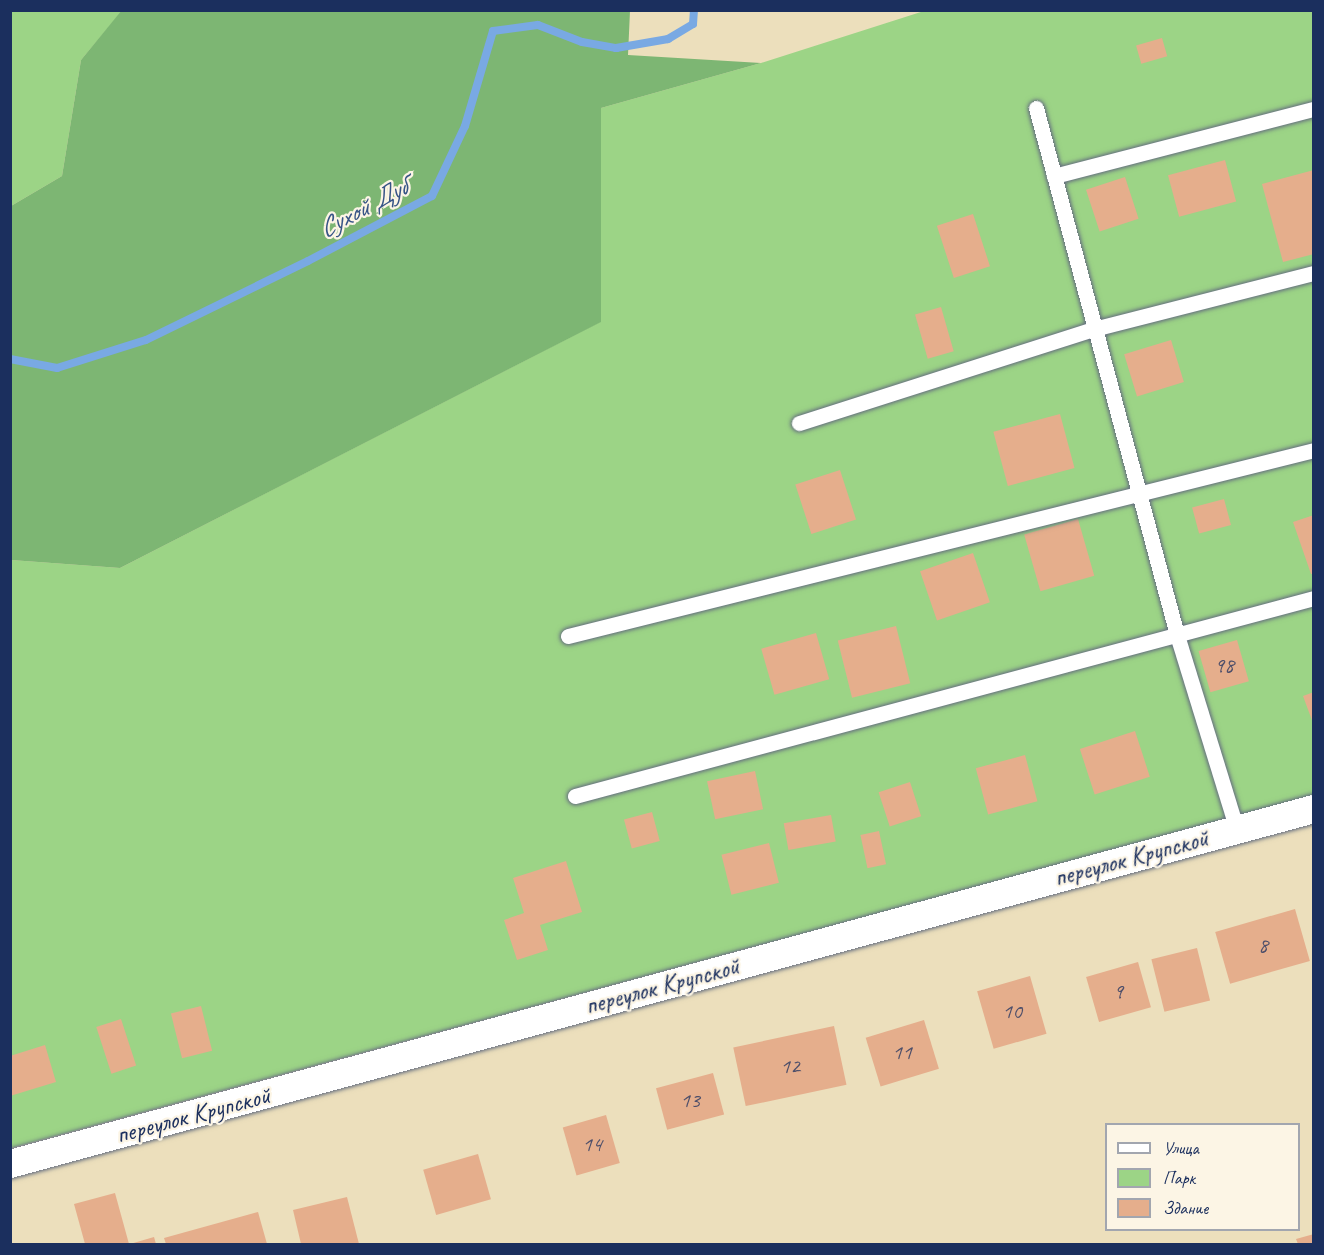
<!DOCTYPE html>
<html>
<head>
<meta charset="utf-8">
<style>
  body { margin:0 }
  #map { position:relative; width:1324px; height:1255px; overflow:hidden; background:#ecdfbc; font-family:Caveat,sans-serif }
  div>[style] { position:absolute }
  .green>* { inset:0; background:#9cd486 }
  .forest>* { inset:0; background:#7db673 }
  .stream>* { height:8px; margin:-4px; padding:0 4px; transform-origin:4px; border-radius:4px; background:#79a9e3 }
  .building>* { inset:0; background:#e5ae8c; transform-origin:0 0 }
  .roads { filter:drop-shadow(0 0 2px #646d7f) drop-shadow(0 0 2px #646d7f) }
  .service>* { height:15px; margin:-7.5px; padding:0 7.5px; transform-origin:7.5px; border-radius:7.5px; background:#fff }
  .minor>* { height:28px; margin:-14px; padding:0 14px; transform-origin:14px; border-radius:14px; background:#fff }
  span { translate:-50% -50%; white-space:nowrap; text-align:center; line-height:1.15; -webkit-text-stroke:4.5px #fcf5e5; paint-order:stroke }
  .number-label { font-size:22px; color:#4e4f6a }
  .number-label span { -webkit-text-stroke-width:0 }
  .street-label { font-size:26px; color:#1b2f5e }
  .water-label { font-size:27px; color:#375486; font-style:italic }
  .frame { position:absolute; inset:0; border:12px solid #1b2f5e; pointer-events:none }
  .legend { position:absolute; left:1105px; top:1123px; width:195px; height:108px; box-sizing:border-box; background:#fcf5e5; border:2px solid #a2a6af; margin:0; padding:8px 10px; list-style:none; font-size:18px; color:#1b2f5e }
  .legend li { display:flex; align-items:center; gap:12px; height:30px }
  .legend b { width:30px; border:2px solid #a2a6af }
</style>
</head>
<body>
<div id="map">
  <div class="green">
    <i style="clip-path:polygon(10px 11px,122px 11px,81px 60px,62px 176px,11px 206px)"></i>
    <i style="clip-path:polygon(924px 11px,1313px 11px,1313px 795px,11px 1148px,11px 560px,120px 568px,600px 322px,601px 108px,761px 63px)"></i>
  </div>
  <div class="forest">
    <i style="clip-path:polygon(122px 10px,630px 11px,628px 55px,761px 63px,601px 108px,601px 322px,120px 568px,11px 560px,11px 206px,62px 176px,81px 60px)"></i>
  </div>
  <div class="stream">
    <i style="left:10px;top:359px;width:48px;rotate:10.8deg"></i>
    <i style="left:57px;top:368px;width:93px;rotate:-17.5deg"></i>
    <i style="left:146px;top:340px;width:180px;rotate:-26deg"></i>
    <i style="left:308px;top:261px;width:140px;rotate:-27.7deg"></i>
    <i style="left:432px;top:196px;width:77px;rotate:-64.8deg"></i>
    <i style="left:465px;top:126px;width:99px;rotate:-73.6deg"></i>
    <i style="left:493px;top:31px;width:45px;rotate:-7.6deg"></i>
    <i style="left:538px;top:25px;width:47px;rotate:21.1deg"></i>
    <i style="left:582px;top:42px;width:35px;rotate:10deg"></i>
    <i style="left:616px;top:48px;width:53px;rotate:-9.8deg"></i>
    <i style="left:668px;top:39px;width:29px;rotate:-31deg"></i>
    <i style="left:693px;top:24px;width:14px;rotate:-86deg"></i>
  </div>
  <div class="building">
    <i style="left:1162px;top:38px;width:19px;height:27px;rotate:74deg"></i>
    <i style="left:1225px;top:160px;width:43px;height:59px;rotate:75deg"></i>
    <i style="clip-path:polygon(1314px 170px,1314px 254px,1283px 262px,1262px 184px)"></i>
    <i style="left:1125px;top:177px;width:44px;height:41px;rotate:72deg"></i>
    <i style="left:973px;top:214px;width:55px;height:38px;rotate:72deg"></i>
    <i style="left:941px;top:307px;width:46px;height:27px;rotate:74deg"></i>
    <i style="left:1171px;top:340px;width:44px;height:49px;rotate:73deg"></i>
    <i style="left:1060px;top:414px;width:56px;height:69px;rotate:75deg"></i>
    <i style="left:840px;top:470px;width:52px;height:47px;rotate:72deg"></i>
    <i style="left:1224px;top:499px;width:27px;height:33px;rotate:75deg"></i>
    <i style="clip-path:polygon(1314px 515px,1314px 574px,1311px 574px,1293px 522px)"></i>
    <i style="left:1078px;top:519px;width:59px;height:56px;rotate:74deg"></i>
    <i style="left:973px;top:553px;width:52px;height:56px;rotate:71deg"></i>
    <i style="left:896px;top:626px;width:59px;height:60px;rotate:76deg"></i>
    <i style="left:816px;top:633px;width:48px;height:57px;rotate:74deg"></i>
    <i style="left:1237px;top:640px;width:43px;height:40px;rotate:74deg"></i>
    <i style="clip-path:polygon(1314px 692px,1314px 723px,1313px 723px,1303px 696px)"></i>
    <i style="left:1135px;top:731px;width:48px;height:58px;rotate:72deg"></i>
    <i style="left:1025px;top:755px;width:48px;height:51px;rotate:75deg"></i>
    <i style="left:755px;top:771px;width:39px;height:49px;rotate:78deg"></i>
    <i style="left:910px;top:782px;width:36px;height:33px;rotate:72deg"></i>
    <i style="left:652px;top:812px;width:30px;height:29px;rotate:75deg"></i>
    <i style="left:831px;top:815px;width:27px;height:48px;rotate:80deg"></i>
    <i style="left:879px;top:831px;width:34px;height:19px;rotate:78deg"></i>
    <i style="left:769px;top:843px;width:41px;height:49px;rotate:76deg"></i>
    <i style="clip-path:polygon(566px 861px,582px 912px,540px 925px,548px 950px,517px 960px,504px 920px,524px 913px,513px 878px)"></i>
    <i style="left:1295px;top:909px;width:54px;height:83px;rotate:74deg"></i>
    <i style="left:1197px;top:948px;width:54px;height:47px;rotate:76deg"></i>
    <i style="left:1138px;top:962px;width:47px;height:54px;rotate:74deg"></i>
    <i style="left:1030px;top:976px;width:60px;height:55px;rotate:74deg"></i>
    <i style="left:201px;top:1006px;width:46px;height:31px;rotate:76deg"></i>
    <i style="left:121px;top:1019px;width:49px;height:26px;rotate:72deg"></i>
    <i style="left:924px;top:1020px;width:51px;height:61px;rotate:73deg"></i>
    <i style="left:834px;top:1026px;width:60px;height:103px;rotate:78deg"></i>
    <i style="clip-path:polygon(45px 1045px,56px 1082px,10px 1096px,10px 1056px)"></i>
    <i style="left:713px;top:1073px;width:43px;height:59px;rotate:75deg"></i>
    <i style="left:606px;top:1115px;width:50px;height:45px;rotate:74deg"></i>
    <i style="left:478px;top:1154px;width:47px;height:57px;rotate:74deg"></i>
    <i style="clip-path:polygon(115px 1193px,129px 1244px,85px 1244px,74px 1204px)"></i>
    <i style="clip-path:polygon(347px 1197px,359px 1244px,301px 1244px,293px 1210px)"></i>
    <i style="clip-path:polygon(258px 1212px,267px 1244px,166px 1244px,164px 1238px)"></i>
    <i style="clip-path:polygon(1314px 1234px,1314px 1244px,1298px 1244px,1296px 1239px)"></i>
    <i style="clip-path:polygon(154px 1237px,156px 1244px,130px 1244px)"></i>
  </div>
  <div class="roads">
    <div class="service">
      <i style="left:1036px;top:108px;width:546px;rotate:75.02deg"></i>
      <i style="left:1177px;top:635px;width:204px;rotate:72.9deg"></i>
      <i style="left:1054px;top:176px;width:268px;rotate:-14.5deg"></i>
      <i style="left:799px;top:423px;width:310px;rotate:-17.7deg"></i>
      <i style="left:1094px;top:329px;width:227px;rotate:-14.3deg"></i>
      <i style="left:568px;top:636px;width:769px;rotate:-14deg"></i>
      <i style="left:575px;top:796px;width:765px;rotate:-15deg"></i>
    </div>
    <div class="minor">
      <i style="left:10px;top:1164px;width:1351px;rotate:-15.23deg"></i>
    </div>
  </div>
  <div class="number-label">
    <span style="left:1224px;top:666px">98</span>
    <span style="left:1263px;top:946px">8</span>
    <span style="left:1118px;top:992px">9</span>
    <span style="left:1012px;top:1012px">10</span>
    <span style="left:902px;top:1053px">11</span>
    <span style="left:790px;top:1067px">12</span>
    <span style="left:690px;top:1101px">13</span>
    <span style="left:592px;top:1145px">14</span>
  </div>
  <div class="street-label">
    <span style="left:1131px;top:858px;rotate:-15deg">переулок Крупской</span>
    <span style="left:662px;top:986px;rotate:-15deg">переулок Крупской</span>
    <span style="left:193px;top:1115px;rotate:-15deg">переулок Крупской</span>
  </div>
  <div class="water-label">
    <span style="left:363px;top:208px;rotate:-28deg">Сухой Дуб</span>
  </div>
  <div class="frame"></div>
  <ul class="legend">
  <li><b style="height:8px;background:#fff"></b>Улица</li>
  <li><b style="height:16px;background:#9cd486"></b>Парк</li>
  <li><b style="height:16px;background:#e5ae8c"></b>Здание</li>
  </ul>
</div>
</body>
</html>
